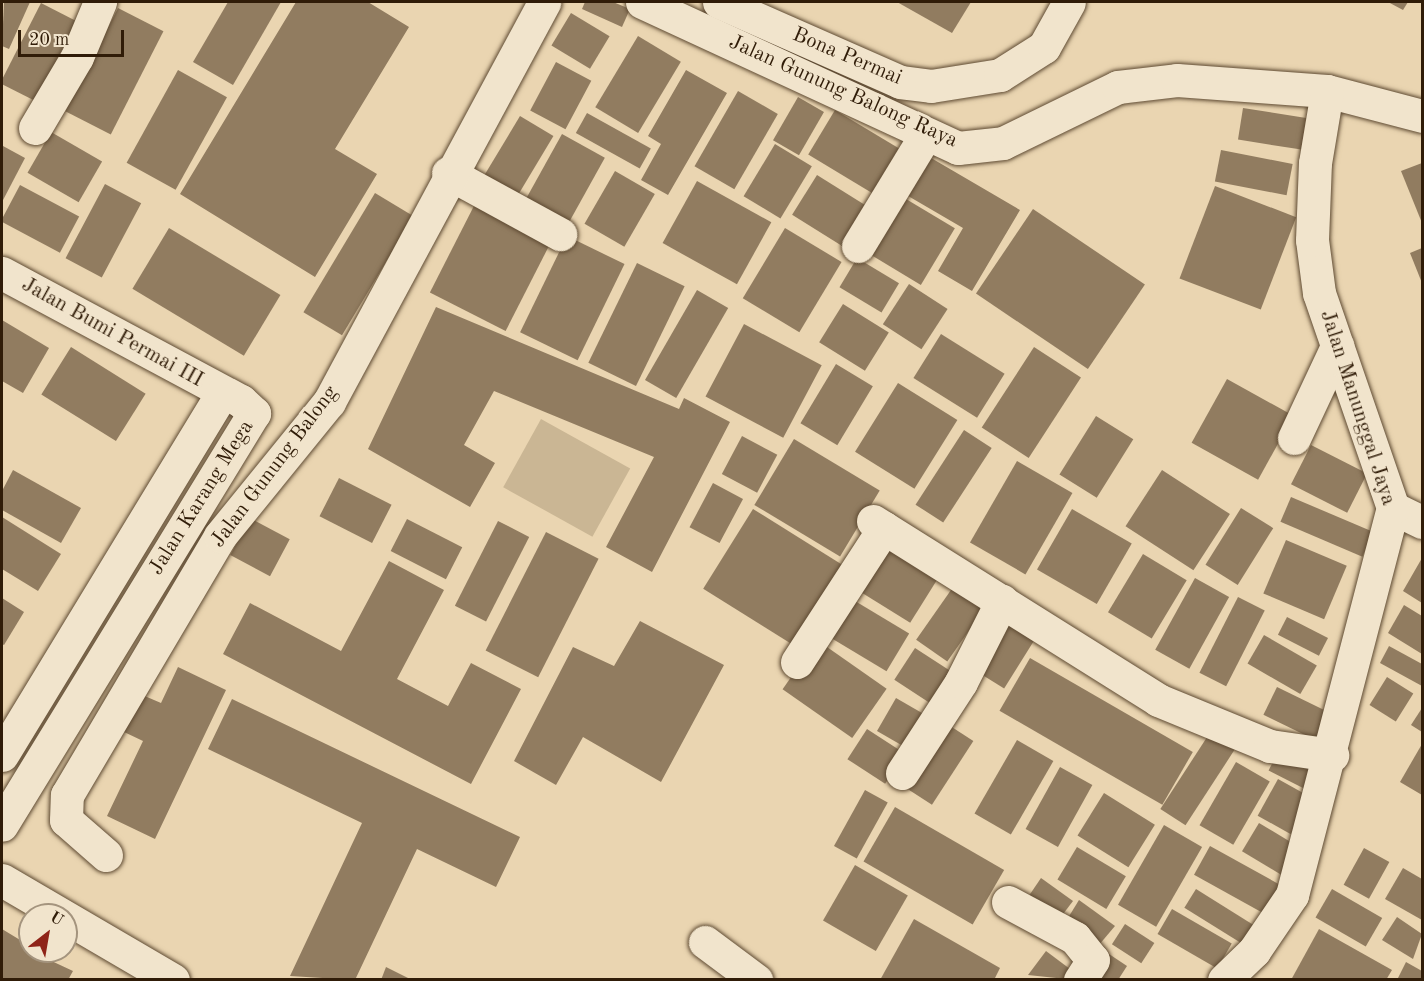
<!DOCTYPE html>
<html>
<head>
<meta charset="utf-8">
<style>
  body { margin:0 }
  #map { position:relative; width:1424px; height:981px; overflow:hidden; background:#ead5b1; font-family:"Old Standard TT",serif }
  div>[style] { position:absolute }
  .green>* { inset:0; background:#cab694; transform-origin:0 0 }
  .building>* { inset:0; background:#917c60; transform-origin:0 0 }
  .roads { filter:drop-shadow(0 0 2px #5e4a32) drop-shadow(0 0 2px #5e4a32) }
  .minor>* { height:33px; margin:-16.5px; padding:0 16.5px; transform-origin:16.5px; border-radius:16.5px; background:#f1e4cc }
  span { translate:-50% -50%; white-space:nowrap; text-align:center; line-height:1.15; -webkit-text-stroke:6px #f1e4cc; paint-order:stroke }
  .street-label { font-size:21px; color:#301c08 }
  .frame { position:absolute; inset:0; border:3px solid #301c08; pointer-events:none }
  .north { position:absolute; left:18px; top:903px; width:60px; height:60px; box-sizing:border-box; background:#f1e4cc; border:2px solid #a4947e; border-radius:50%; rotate:31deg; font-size:16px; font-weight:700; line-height:24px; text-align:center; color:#301c08 }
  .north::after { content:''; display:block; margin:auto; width:21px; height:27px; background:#8f2418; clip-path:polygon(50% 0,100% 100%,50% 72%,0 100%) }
  .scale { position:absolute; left:18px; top:30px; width:106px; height:27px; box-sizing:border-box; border:3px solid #301c08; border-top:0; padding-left:8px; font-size:18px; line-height:21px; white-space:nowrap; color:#301c08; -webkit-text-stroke:4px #f1e4cc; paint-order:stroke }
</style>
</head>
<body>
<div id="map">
  <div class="green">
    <i style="left:541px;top:419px;width:102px;height:78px;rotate:29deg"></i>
  </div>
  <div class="building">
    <i style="clip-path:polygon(4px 2px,30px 2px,9px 49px,2px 46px)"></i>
    <i style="clip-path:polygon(228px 2px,281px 2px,233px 85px,193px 62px)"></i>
    <i style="clip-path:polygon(296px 2px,368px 2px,409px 27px,335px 149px,377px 174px,315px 277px,180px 194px)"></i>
    <i style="clip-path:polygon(585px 2px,613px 2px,630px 9px,622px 27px,582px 9px)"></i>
    <i style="clip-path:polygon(897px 2px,971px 2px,952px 33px)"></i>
    <i style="clip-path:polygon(1388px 2px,1408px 2px,1403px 10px)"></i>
    <i style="left:41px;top:3px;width:40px;height:90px;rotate:27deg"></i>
    <i style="left:118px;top:8px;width:51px;height:116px;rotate:27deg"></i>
    <i style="left:571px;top:13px;width:45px;height:38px;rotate:31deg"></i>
    <i style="left:638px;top:36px;width:50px;height:83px;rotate:31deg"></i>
    <i style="left:556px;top:62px;width:40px;height:55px;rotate:28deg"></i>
    <i style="left:178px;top:70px;width:56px;height:106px;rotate:29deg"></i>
    <i style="clip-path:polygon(686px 70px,727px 93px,668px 195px,641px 180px,661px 144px,648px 136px)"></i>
    <i style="left:738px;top:91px;width:46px;height:87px;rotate:30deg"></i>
    <i style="left:798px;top:97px;width:30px;height:50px;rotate:30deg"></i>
    <i style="left:1243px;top:108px;width:64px;height:32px;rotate:9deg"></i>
    <i style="left:835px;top:110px;width:87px;height:52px;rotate:31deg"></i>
    <i style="left:587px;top:113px;width:73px;height:23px;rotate:29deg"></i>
    <i style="left:520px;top:116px;width:39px;height:71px;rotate:31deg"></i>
    <i style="left:51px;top:132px;width:59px;height:47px;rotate:30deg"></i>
    <i style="left:562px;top:134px;width:49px;height:77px;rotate:29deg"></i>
    <i style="left:775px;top:144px;width:43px;height:61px;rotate:31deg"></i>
    <i style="clip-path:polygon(3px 146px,25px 158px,2px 202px,2px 148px)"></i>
    <i style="left:1221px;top:150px;width:73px;height:32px;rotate:11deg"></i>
    <i style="clip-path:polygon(926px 155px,1020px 210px,972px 291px,938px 271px,963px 228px,903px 193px)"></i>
    <i style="clip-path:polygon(1422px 163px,1422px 223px,1401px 171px)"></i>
    <i style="left:615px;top:171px;width:46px;height:61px;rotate:30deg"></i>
    <i style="left:817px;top:175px;width:67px;height:47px;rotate:32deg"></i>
    <i style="left:697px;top:181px;width:85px;height:71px;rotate:29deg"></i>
    <i style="left:105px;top:184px;width:41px;height:84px;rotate:28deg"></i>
    <i style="left:20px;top:185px;width:67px;height:41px;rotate:28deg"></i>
    <i style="left:1215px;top:186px;width:87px;height:99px;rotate:21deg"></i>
    <i style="left:375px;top:193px;width:45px;height:139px;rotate:31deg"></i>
    <i style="left:478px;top:198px;width:85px;height:106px;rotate:27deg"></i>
    <i style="left:906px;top:199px;width:57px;height:66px;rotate:31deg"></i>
    <i style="left:1033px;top:209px;width:135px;height:102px;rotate:34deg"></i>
    <i style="left:169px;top:228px;width:130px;height:71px;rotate:31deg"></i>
    <i style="left:785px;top:228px;width:66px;height:82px;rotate:31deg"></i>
    <i style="left:567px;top:236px;width:64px;height:107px;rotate:26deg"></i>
    <i style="clip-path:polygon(1422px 248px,1422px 283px,1410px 253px)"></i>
    <i style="left:857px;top:258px;width:49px;height:34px;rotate:31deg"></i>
    <i style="left:637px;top:263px;width:53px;height:111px;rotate:26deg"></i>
    <i style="left:909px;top:284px;width:46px;height:48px;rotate:33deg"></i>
    <i style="left:697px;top:290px;width:36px;height:104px;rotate:30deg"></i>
    <i style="left:843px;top:304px;width:54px;height:45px;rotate:32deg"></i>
    <i style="clip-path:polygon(436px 307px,679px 409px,684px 398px,730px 422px,652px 572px,606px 547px,654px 457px,494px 391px,464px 445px,495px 463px,470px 507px,368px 449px)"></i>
    <i style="clip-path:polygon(2px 320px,49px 348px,23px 393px,2px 381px)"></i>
    <i style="left:744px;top:324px;width:88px;height:82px;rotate:28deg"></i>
    <i style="left:941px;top:334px;width:75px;height:52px;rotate:32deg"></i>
    <i style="left:71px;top:347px;width:88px;height:56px;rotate:32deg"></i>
    <i style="left:1034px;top:347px;width:56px;height:96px;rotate:33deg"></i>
    <i style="left:836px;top:364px;width:43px;height:69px;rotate:31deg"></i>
    <i style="left:1227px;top:379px;width:76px;height:73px;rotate:29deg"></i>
    <i style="left:898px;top:383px;width:70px;height:81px;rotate:32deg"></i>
    <i style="left:1096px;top:416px;width:44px;height:69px;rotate:32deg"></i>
    <i style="left:964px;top:430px;width:33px;height:89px;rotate:33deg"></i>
    <i style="left:742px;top:436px;width:40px;height:43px;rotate:28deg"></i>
    <i style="left:794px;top:439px;width:100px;height:77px;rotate:31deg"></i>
    <i style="left:1311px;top:445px;width:63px;height:44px;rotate:27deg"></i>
    <i style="left:1017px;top:461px;width:64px;height:94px;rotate:30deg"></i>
    <i style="clip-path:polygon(13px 470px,81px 508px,61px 543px,2px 510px,2px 491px)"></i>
    <i style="left:1162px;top:470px;width:81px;height:67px;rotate:33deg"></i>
    <i style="left:339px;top:478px;width:59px;height:43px;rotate:27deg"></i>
    <i style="left:713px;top:483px;width:34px;height:50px;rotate:28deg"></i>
    <i style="left:1291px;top:497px;width:89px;height:27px;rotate:23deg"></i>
    <i style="left:1241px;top:508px;width:38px;height:67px;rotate:32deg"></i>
    <i style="left:753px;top:509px;width:116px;height:94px;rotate:32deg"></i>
    <i style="left:1072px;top:509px;width:69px;height:70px;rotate:30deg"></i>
    <i style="clip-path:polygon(2px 517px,61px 554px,38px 591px,2px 569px)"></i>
    <i style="left:250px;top:518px;width:45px;height:42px;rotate:28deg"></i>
    <i style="left:407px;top:519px;width:62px;height:36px;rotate:27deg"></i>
    <i style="left:498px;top:521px;width:35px;height:95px;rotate:27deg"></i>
    <i style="left:546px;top:532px;width:59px;height:133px;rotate:27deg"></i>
    <i style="left:886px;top:537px;width:66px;height:60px;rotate:32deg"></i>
    <i style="left:1286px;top:540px;width:66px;height:58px;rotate:23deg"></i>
    <i style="left:1143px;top:554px;width:51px;height:68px;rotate:31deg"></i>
    <i style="clip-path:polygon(1422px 558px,1422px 603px,1403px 591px)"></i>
    <i style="clip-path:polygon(389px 561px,444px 590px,397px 679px,448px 706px,471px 663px,521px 689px,471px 784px,223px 654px,250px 603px,341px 651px)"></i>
    <i style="left:1195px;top:578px;width:39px;height:82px;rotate:29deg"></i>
    <i style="left:958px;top:580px;width:38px;height:73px;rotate:35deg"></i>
    <i style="left:1238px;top:597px;width:30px;height:85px;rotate:27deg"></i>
    <i style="clip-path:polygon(2px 598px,24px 612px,4px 645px,2px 644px)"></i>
    <i style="left:850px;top:598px;width:69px;height:44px;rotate:31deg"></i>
    <i style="clip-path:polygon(1404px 605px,1422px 616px,1422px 654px,1388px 633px)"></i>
    <i style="left:1007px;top:616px;width:36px;height:63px;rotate:32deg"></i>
    <i style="left:1287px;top:617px;width:46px;height:20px;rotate:27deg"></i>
    <i style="clip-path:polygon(640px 621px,724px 665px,661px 782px,583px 737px,556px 785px,514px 761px,573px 647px,614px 666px)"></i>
    <i style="left:1264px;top:635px;width:61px;height:33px;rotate:30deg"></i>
    <i style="left:817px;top:640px;width:85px;height:60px;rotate:35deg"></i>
    <i style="clip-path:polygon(1389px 646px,1422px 664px,1422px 686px,1380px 663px)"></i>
    <i style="left:915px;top:648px;width:51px;height:38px;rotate:33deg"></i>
    <i style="left:1030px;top:658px;width:188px;height:61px;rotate:30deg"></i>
    <i style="clip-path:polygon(178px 667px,226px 690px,155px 839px,107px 816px,143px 741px,122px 731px,140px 694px,161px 703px)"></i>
    <i style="left:1387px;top:677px;width:31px;height:33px;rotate:32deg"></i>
    <i style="left:1277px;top:687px;width:57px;height:31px;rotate:26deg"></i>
    <i style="left:896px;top:698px;width:38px;height:38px;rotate:30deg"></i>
    <i style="clip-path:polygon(232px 699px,520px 837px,496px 887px,417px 849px,355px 980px,290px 976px,362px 823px,208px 749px)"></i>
    <i style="clip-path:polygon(1422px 708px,1422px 732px,1411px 725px)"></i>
    <i style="left:944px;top:722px;width:35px;height:76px;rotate:33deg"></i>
    <i style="left:867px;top:729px;width:45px;height:36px;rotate:33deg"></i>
    <i style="left:1211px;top:731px;width:30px;height:93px;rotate:33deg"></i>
    <i style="left:1017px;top:740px;width:42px;height:85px;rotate:30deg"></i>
    <i style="clip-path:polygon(1422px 744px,1422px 795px,1400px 782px)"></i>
    <i style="left:1279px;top:750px;width:48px;height:23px;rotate:27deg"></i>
    <i style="left:1236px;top:762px;width:39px;height:73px;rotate:30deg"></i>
    <i style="left:1060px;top:767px;width:37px;height:71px;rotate:29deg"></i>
    <i style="left:1278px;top:779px;width:38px;height:42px;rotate:29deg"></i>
    <i style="left:865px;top:790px;width:26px;height:64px;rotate:29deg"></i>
    <i style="left:1104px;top:793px;width:60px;height:50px;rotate:32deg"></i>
    <i style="left:895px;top:807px;width:126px;height:63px;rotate:30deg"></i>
    <i style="left:1259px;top:823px;width:49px;height:33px;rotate:31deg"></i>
    <i style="left:1164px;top:825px;width:44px;height:92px;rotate:30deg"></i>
    <i style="left:1210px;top:846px;width:90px;height:33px;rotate:29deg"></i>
    <i style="left:1077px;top:847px;width:57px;height:38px;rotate:31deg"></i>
    <i style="left:1364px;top:848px;width:29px;height:42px;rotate:29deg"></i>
    <i style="left:855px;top:865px;width:61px;height:64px;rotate:30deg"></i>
    <i style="clip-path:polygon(1403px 868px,1422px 879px,1422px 920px,1385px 899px)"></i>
    <i style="clip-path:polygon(1041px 878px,1073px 901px,1057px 922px,1022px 906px)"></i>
    <i style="left:1196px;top:889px;width:73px;height:22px;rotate:32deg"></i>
    <i style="left:1332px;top:889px;width:58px;height:33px;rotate:30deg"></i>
    <i style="clip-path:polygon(1079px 900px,1115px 926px,1093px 952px,1063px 926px)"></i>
    <i style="left:1172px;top:909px;width:69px;height:29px;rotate:30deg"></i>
    <i style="clip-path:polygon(1397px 917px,1422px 934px,1413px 959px,1382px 940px)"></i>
    <i style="clip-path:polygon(914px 919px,1000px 968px,994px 980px,880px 980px)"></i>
    <i style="left:1125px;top:924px;width:35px;height:24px;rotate:33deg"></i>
    <i style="clip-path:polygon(2px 929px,30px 946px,30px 951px,73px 971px,68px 980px,2px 980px)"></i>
    <i style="clip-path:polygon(1319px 929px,1392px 970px,1386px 980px,1291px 980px)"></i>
    <i style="clip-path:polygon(1103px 950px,1127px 966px,1118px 980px,1085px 980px)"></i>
    <i style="clip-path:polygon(1046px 951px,1078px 975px,1075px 980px,1028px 975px)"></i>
    <i style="clip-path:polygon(1406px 962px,1422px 971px,1422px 980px,1397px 980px)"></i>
    <i style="clip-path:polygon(386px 967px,412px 980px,381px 980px)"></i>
  </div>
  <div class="roads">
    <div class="minor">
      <i style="left:642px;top:2px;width:348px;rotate:24.8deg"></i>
      <i style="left:958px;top:148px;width:45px;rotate:-6.3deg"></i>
      <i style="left:1003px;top:143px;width:128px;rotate:-26deg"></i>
      <i style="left:1118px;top:87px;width:59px;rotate:-6.8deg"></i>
      <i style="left:1177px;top:80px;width:150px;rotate:4.2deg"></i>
      <i style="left:1327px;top:91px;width:98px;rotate:14.7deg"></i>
      <i style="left:719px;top:2px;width:198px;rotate:23.8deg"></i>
      <i style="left:900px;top:82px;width:31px;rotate:7deg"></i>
      <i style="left:931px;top:86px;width:70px;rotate:-9.1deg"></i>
      <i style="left:1000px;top:75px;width:52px;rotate:-32.5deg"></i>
      <i style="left:1044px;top:47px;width:51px;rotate:-60.9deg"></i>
      <i style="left:35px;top:128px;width:82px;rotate:-59.4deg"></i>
      <i style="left:77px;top:57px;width:60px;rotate:-67.3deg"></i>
      <i style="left:448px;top:173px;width:128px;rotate:28.6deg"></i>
      <i style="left:858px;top:246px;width:131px;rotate:-58.7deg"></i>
      <i style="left:2px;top:273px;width:271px;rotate:28.2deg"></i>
      <i style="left:241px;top:401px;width:18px;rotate:43deg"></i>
      <i style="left:254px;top:413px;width:483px;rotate:121.5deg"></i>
      <i style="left:1294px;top:438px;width:102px;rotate:-64.9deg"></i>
      <i style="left:1393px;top:508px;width:32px;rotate:26deg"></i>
      <i style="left:873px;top:521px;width:337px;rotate:32.1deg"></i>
      <i style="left:1158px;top:700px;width:121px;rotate:22.3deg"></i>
      <i style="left:1270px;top:746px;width:63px;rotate:8.3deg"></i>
      <i style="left:797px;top:662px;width:160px;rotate:-57deg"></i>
      <i style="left:2px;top:755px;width:424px;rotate:-58.7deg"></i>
      <i style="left:902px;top:773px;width:108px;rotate:-57deg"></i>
      <i style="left:961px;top:682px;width:91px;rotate:-63.2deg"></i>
      <i style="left:106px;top:855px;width:53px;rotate:-138.8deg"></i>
      <i style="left:66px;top:820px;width:25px;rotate:-88deg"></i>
      <i style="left:67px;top:795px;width:301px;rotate:-59.4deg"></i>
      <i style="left:220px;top:536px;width:173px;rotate:-50.9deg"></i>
      <i style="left:329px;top:402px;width:454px;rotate:-61.7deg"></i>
      <i style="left:2px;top:880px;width:198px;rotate:30.3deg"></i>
      <i style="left:1008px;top:902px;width:76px;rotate:28.2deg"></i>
      <i style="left:1075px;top:938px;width:28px;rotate:51deg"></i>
      <i style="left:1093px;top:960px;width:24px;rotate:123deg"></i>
      <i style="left:705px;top:942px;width:64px;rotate:36.7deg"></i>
      <i style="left:1224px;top:980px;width:42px;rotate:-44deg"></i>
      <i style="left:1254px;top:951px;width:68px;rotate:-55.8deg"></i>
      <i style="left:1292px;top:895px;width:400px;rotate:-75.4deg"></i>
      <i style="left:1393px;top:508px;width:227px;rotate:-109deg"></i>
      <i style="left:1319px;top:293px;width:53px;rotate:-97.5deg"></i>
      <i style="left:1312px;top:240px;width:77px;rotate:-87.8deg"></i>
      <i style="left:1315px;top:163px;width:73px;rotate:-80.5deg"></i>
    </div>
  </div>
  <div class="street-label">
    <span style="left:847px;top:57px;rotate:23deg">Bona Permai</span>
    <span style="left:843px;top:92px;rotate:24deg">Jalan Gunung Balong Raya</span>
    <span style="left:112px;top:333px;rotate:29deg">Jalan Bumi Permai III</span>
    <span style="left:1357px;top:408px;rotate:72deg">Jalan Manunggal Jaya</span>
    <span style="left:275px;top:467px;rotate:-53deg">Jalan Gunung Balong</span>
    <span style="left:202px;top:498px;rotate:-58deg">Jalan Karang Mega</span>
  </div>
  <div class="frame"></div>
  <div class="north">U</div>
  <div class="scale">20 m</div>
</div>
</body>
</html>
